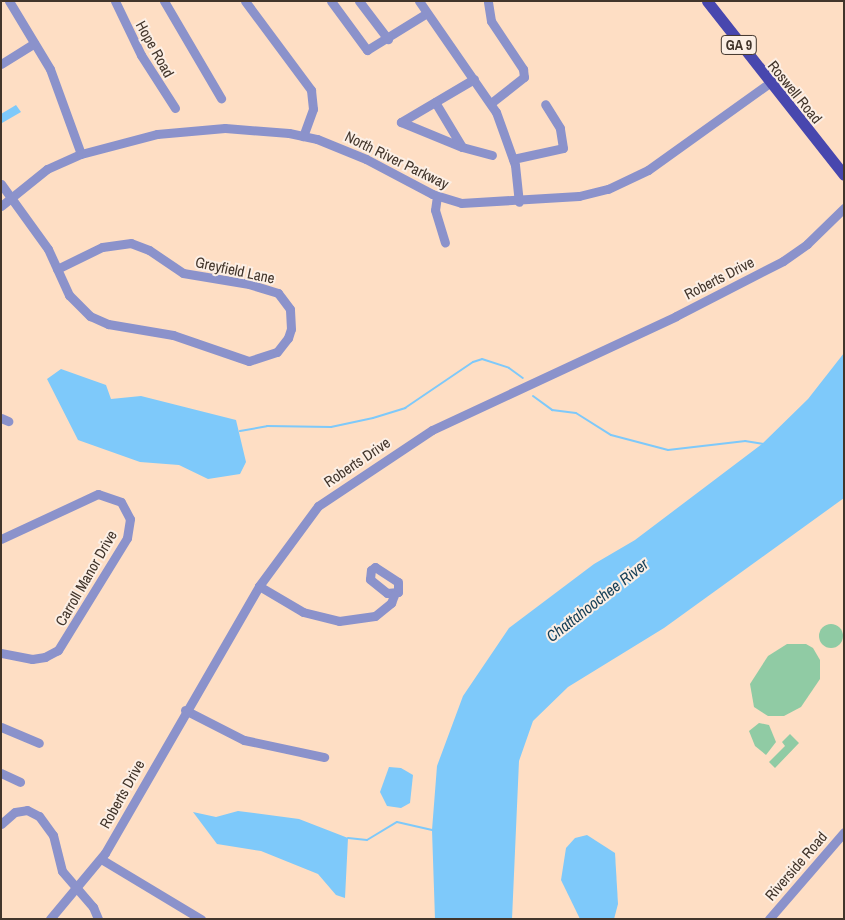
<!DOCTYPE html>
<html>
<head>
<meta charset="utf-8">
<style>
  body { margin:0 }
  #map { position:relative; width:845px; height:920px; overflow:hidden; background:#fedec4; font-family:"Archivo Narrow",sans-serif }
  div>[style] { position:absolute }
  .green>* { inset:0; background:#90cba4 }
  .round { border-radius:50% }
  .water>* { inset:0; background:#7ec9fa }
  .stream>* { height:2px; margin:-1px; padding:0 1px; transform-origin:1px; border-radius:1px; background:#7ec9fa }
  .minor>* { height:9px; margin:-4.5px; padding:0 4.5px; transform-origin:4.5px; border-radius:4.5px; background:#8b92cb }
  .major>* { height:11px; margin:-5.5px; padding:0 5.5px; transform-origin:5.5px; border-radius:5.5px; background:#4847ae }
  span { translate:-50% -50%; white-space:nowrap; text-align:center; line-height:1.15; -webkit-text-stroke:4px #fcefe5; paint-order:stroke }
  .shield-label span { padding:1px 4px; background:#fcefe5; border:1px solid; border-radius:4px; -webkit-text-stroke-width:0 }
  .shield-label { font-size:14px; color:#42352b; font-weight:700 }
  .street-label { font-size:15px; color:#42352b }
  .water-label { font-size:16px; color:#153f57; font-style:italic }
  .frame { position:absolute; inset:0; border:2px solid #42352b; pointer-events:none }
</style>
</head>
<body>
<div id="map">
  <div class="green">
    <i class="round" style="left:819px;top:624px;width:24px;height:24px"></i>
    <i style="clip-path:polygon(787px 644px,806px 644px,813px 648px,820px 660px,820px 679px,801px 707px,784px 716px,768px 716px,754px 707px,750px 684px,768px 656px)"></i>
    <i style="clip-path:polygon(759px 723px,769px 725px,776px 742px,766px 755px,755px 746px,749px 731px)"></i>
    <i style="clip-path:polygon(790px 734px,799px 743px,775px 768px,769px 762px,785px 746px,782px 742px)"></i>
  </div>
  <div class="water">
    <i style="clip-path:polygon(16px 105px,21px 112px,2px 123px,1px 114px)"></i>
    <i style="clip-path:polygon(844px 353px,844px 498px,664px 628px,568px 687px,533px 721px,519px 761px,512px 919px,435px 919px,432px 830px,437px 766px,463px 696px,509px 628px,594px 564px,635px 540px,762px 444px,808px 399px)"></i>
    <i style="clip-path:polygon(61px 369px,106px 385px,111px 399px,141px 396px,236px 420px,246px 462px,240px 474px,208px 479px,179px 465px,140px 462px,78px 440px,47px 379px)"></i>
    <i style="clip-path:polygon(389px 767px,401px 768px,413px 775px,410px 803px,401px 808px,387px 806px,380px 792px)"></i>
    <i style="clip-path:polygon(238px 811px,299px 819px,348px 838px,345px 898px,336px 895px,318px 874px,261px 851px,217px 844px,193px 812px,216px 817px)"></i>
    <i style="clip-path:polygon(587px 835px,615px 853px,618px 904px,614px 919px,580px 919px,561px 880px,566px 848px,575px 838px)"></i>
  </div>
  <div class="stream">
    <i style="left:533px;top:396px;width:24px;rotate:36deg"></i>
    <i style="left:552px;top:410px;width:24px;rotate:7deg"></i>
    <i style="left:576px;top:413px;width:41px;rotate:32.2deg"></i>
    <i style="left:611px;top:435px;width:59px;rotate:14.7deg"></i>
    <i style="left:668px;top:450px;width:78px;rotate:-6.7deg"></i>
    <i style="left:745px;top:441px;width:19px;rotate:9deg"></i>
    <i style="left:240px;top:431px;width:27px;rotate:-10deg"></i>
    <i style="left:267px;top:426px;width:64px;rotate:0.9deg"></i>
    <i style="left:331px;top:427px;width:43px;rotate:-12.1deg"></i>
    <i style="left:373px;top:418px;width:34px;rotate:-17deg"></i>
    <i style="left:405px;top:408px;width:82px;rotate:-34.1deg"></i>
    <i style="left:473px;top:362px;width:9px;rotate:-18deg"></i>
    <i style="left:482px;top:359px;width:28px;rotate:18deg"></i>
    <i style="left:509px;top:368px;width:17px;rotate:36deg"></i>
    <i style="left:348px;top:838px;width:19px;rotate:6deg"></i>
    <i style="left:367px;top:840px;width:35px;rotate:-31deg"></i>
    <i style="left:397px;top:822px;width:36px;rotate:13deg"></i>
  </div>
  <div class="minor">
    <i style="left:9px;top:1px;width:79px;rotate:58.9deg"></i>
    <i style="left:50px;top:69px;width:90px;rotate:70deg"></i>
    <i style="left:115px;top:1px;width:60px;rotate:64.3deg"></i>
    <i style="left:141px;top:55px;width:63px;rotate:57.3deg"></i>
    <i style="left:164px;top:1px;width:113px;rotate:59.6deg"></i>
    <i style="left:245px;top:1px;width:111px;rotate:53.4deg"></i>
    <i style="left:311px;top:90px;width:19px;rotate:84deg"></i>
    <i style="left:313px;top:109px;width:29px;rotate:110deg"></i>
    <i style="left:331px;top:1px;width:61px;rotate:53.7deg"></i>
    <i style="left:367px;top:50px;width:70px;rotate:-31.7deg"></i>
    <i style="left:359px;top:1px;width:48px;rotate:52.7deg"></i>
    <i style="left:419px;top:1px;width:135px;rotate:55.3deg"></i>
    <i style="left:496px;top:112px;width:56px;rotate:70.3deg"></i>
    <i style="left:515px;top:165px;width:37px;rotate:84deg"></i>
    <i style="left:488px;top:2px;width:19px;rotate:81deg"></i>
    <i style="left:491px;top:21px;width:58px;rotate:56.3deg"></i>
    <i style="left:523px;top:69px;width:8px;rotate:83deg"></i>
    <i style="left:524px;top:77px;width:42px;rotate:141.8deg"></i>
    <i style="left:1px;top:64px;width:39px;rotate:-32deg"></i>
    <i style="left:474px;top:79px;width:85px;rotate:149.5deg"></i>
    <i style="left:401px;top:122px;width:66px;rotate:22.3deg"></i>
    <i style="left:462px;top:147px;width:31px;rotate:15deg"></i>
    <i style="left:435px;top:102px;width:52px;rotate:59deg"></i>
    <i style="left:513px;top:159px;width:51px;rotate:-12.4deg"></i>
    <i style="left:563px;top:148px;width:20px;rotate:-99deg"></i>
    <i style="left:560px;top:128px;width:28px;rotate:-122deg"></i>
    <i style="left:1px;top:184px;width:80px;rotate:54.1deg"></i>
    <i style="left:48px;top:249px;width:51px;rotate:65.5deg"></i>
    <i style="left:69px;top:295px;width:30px;rotate:45deg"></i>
    <i style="left:90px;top:316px;width:20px;rotate:24deg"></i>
    <i style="left:108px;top:324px;width:66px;rotate:9.6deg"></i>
    <i style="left:173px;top:335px;width:80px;rotate:18.9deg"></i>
    <i style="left:249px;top:361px;width:29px;rotate:-18deg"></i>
    <i style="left:277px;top:352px;width:18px;rotate:-52deg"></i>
    <i style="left:288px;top:338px;width:9px;rotate:-72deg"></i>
    <i style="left:291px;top:329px;width:20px;rotate:-93deg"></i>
    <i style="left:290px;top:309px;width:20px;rotate:-127deg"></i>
    <i style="left:278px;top:293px;width:30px;rotate:-163deg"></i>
    <i style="left:249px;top:284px;width:67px;rotate:-170.5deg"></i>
    <i style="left:183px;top:273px;width:41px;rotate:-145.9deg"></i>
    <i style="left:149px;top:250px;width:19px;rotate:-159deg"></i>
    <i style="left:131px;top:243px;width:29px;rotate:172deg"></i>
    <i style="left:102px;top:247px;width:50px;rotate:153.9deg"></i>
    <i style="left:437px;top:196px;width:14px;rotate:98deg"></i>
    <i style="left:435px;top:210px;width:34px;rotate:73deg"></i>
    <i style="left:1px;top:206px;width:59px;rotate:-38.8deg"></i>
    <i style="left:47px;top:169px;width:37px;rotate:-24deg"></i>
    <i style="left:81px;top:154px;width:79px;rotate:-14.7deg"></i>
    <i style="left:157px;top:134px;width:68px;rotate:-5deg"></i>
    <i style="left:225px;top:128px;width:64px;rotate:4.5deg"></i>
    <i style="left:289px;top:133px;width:29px;rotate:12deg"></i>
    <i style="left:317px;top:139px;width:53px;rotate:22.2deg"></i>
    <i style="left:366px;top:159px;width:75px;rotate:27.9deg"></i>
    <i style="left:432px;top:194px;width:30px;rotate:17deg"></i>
    <i style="left:461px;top:203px;width:118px;rotate:-3.4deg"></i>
    <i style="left:579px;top:196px;width:30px;rotate:-14deg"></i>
    <i style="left:608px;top:189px;width:44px;rotate:-25.4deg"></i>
    <i style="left:648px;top:170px;width:148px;rotate:-35.6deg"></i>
    <i style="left:1px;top:418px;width:8px;rotate:23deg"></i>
    <i style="left:1px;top:539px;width:107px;rotate:-24.9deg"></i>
    <i style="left:98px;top:494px;width:24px;rotate:19deg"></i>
    <i style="left:121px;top:502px;width:19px;rotate:62deg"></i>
    <i style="left:130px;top:519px;width:19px;rotate:99deg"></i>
    <i style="left:127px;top:538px;width:132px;rotate:121.6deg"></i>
    <i style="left:58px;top:650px;width:15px;rotate:152deg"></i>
    <i style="left:45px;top:657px;width:13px;rotate:171deg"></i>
    <i style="left:32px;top:659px;width:32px;rotate:-169deg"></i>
    <i style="left:375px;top:567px;width:27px;rotate:33deg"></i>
    <i style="left:398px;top:582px;width:10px;rotate:90deg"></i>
    <i style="left:398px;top:592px;width:11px;rotate:175deg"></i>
    <i style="left:387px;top:593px;width:22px;rotate:-141deg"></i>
    <i style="left:370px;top:579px;width:9px;rotate:-84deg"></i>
    <i style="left:371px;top:570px;width:5px;rotate:-37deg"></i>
    <i style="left:259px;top:586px;width:51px;rotate:30.6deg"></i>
    <i style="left:303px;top:612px;width:37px;rotate:14deg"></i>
    <i style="left:339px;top:621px;width:36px;rotate:-8deg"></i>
    <i style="left:375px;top:616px;width:21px;rotate:-39deg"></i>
    <i style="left:391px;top:603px;width:9px;rotate:-69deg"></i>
    <i style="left:185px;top:710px;width:66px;rotate:27deg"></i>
    <i style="left:244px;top:740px;width:82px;rotate:12deg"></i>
    <i style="left:1px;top:727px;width:41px;rotate:22.8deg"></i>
    <i style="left:1px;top:773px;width:21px;rotate:25deg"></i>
    <i style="left:1px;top:824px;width:18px;rotate:-41deg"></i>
    <i style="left:15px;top:812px;width:12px;rotate:-9deg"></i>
    <i style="left:27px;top:810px;width:13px;rotate:27deg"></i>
    <i style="left:39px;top:816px;width:24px;rotate:54deg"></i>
    <i style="left:53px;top:835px;width:37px;rotate:76deg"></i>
    <i style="left:62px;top:871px;width:48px;rotate:49.3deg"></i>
    <i style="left:93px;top:907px;width:13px;rotate:67deg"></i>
    <i style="left:101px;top:859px;width:117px;rotate:31deg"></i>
    <i style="left:50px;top:919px;width:86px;rotate:-50.2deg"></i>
    <i style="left:105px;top:853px;width:308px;rotate:-60deg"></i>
    <i style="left:259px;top:586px;width:99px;rotate:-53.6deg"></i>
    <i style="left:318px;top:506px;width:137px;rotate:-33.7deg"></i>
    <i style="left:432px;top:430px;width:269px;rotate:-25deg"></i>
    <i style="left:676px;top:316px;width:120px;rotate:-27.2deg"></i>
    <i style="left:783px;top:261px;width:29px;rotate:-35deg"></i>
    <i style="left:807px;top:244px;width:52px;rotate:-44.2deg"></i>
    <i style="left:769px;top:919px;width:115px;rotate:-49.2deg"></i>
  </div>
  <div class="major">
    <i style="left:707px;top:1px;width:221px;rotate:51.8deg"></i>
  </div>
  <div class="shield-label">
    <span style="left:739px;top:45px">GA 9</span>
  </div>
  <div class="street-label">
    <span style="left:155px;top:49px;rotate:61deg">Hope Road</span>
    <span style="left:795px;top:92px;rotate:51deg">Roswell Road</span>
    <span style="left:397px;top:160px;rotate:26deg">North River Parkway</span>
    <span style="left:235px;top:270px;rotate:12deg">Greyfield Lane</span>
    <span style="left:719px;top:278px;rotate:-27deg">Roberts Drive</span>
    <span style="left:357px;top:462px;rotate:-34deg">Roberts Drive</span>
    <span style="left:86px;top:578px;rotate:-60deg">Carroll Manor Drive</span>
    <span style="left:122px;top:794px;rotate:-61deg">Roberts Drive</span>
    <span style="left:796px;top:866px;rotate:-49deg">Riverside Road</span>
  </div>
  <div class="water-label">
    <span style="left:597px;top:600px;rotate:-38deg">Chattahoochee River</span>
  </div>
  <div class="frame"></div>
</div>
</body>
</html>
